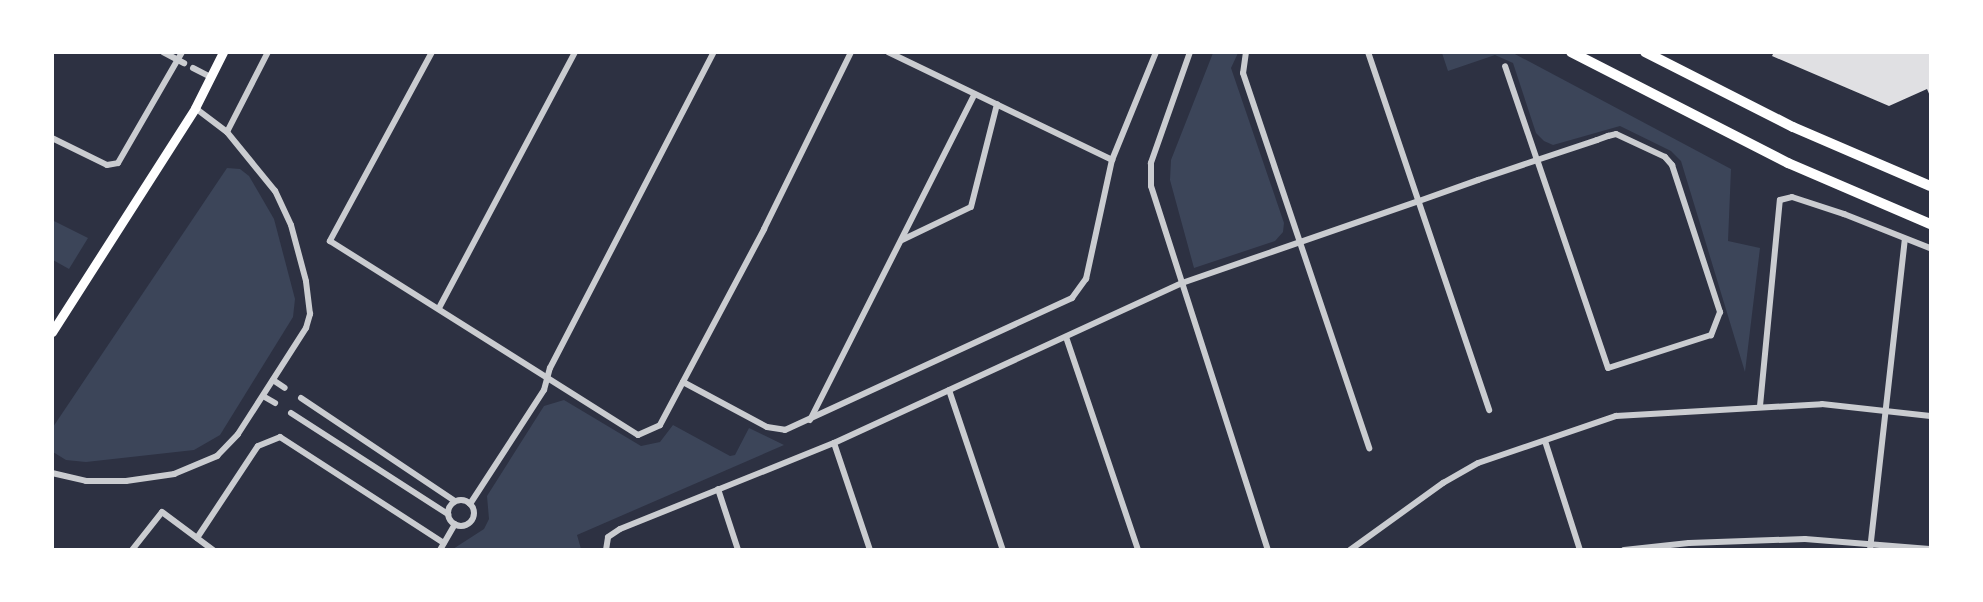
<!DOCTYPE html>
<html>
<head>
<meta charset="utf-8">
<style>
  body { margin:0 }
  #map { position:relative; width:1983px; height:602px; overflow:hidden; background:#2d3142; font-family:Ubuntu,sans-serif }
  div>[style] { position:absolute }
  .green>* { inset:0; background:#3c4559 }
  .building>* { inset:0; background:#e0e0e3 }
  .minor>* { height:6px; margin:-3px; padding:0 3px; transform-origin:3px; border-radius:3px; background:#caccd0 }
  .minor>.ring { margin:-3px; padding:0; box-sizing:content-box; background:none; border:6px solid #caccd0; border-radius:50% }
  .secondary>* { height:9px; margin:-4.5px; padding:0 4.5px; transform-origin:4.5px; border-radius:4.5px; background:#fff }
  .primary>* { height:10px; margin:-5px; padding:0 5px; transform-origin:5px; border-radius:5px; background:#fff }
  span { translate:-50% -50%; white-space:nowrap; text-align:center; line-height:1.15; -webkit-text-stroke:5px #fff; paint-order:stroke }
  .frame { position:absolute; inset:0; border:54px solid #fff; pointer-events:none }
</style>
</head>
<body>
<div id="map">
  <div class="green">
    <i style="clip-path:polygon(1213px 53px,1238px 53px,1231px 68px,1284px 223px,1283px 232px,1275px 241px,1194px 268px,1170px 180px,1171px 160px)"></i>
    <i style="clip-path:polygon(1442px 53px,1513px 53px,1731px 169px,1728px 241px,1760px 248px,1745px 372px,1681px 161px,1671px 151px,1620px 126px,1553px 145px,1544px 141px,1536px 133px,1513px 63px,1495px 55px,1448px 71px)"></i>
    <i style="clip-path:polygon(227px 168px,240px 169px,249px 176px,274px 219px,295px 299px,293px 317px,220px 435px,194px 450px,86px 462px,66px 460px,53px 452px,53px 427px)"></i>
    <i style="clip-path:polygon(52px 220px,88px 238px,69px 269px,53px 260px)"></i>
    <i style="clip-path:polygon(564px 400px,641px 446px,660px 442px,673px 425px,730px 456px,735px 455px,749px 428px,784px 445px,577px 535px,581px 549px,453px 549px,484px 529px,489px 519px,487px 496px,544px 406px)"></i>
  </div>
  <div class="building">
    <i style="clip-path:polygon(1774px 52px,1930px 52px,1930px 96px,1927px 89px,1889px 106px,1772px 56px)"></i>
  </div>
  <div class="minor">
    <i style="left:163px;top:52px;width:24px;rotate:28deg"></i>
    <i style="left:432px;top:52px;width:215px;rotate:118.4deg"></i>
    <i style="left:330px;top:241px;width:364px;rotate:32.2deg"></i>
    <i style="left:638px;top:435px;width:24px;rotate:-24deg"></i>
    <i style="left:660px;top:425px;width:222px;rotate:-62deg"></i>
    <i style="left:764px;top:229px;width:197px;rotate:-63.8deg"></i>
    <i style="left:888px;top:52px;width:249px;rotate:25.7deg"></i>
    <i style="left:1190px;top:52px;width:118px;rotate:109.4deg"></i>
    <i style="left:1151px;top:163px;width:23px;rotate:90deg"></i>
    <i style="left:1151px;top:186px;width:382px;rotate:72.2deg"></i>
    <i style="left:1246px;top:52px;width:21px;rotate:98deg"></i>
    <i style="left:1243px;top:73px;width:396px;rotate:71.4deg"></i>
    <i style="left:1368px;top:52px;width:378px;rotate:71.3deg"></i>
    <i style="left:193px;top:68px;width:20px;rotate:27deg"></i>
    <i style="left:227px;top:132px;width:90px;rotate:-62.9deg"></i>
    <i style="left:52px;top:138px;width:61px;rotate:26.1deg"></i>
    <i style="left:107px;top:165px;width:11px;rotate:-10deg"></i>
    <i style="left:118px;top:163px;width:128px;rotate:-60deg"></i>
    <i style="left:902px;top:240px;width:76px;rotate:-25.6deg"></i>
    <i style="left:971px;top:207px;width:106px;rotate:-75.8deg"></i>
    <i style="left:439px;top:308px;width:290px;rotate:-62deg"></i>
    <i style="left:1066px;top:337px;width:225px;rotate:71.3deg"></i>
    <i style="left:273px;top:380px;width:14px;rotate:34deg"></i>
    <i style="left:683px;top:382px;width:95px;rotate:28.2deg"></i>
    <i style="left:767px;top:427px;width:18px;rotate:9deg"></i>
    <i style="left:785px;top:430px;width:316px;rotate:-24.7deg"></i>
    <i style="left:1072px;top:298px;width:24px;rotate:-54deg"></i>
    <i style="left:1086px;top:279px;width:122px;rotate:-77.7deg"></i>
    <i style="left:1112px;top:160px;width:117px;rotate:-67.8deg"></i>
    <i style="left:949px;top:390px;width:169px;rotate:71.4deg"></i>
    <i style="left:263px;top:396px;width:14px;rotate:30deg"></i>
    <i style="left:301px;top:398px;width:185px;rotate:33.8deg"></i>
    <i style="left:1760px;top:406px;width:207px;rotate:-84.5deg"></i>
    <i style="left:1780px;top:200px;width:12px;rotate:-14deg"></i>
    <i style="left:1792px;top:197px;width:55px;rotate:18.1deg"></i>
    <i style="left:1844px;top:214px;width:92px;rotate:21.6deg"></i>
    <i style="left:291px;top:413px;width:187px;rotate:32.8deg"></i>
    <i style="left:810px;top:420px;width:365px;rotate:-63.2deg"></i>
    <i style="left:1545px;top:441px;width:114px;rotate:72.2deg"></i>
    <i style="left:834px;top:443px;width:113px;rotate:71.4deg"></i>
    <i style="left:52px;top:473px;width:35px;rotate:13deg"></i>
    <i style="left:86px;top:481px;width:40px"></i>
    <i style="left:126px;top:481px;width:49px;rotate:-8.3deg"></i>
    <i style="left:174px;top:474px;width:47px;rotate:-22.7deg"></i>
    <i style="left:217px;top:456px;width:30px;rotate:-46deg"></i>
    <i style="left:238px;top:434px;width:126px;rotate:-57.3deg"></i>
    <i style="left:306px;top:328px;width:15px;rotate:-74deg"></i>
    <i style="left:310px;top:314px;width:33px;rotate:-97deg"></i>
    <i style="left:306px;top:281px;width:58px;rotate:-105deg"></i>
    <i style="left:291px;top:225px;width:38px;rotate:-115deg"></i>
    <i style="left:275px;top:191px;width:76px;rotate:-129.1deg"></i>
    <i style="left:227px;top:132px;width:40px;rotate:-143deg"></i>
    <i style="left:718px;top:489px;width:64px;rotate:71.8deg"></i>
    <i class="ring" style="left:448px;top:500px;width:20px;height:20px"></i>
    <i style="left:470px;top:504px;width:136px;rotate:-57deg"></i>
    <i style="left:544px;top:390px;width:23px;rotate:-75deg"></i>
    <i style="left:550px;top:368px;width:356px;rotate:-62.6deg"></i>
    <i style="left:197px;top:538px;width:110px;rotate:-56.5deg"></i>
    <i style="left:258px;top:446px;width:24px;rotate:-22deg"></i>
    <i style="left:280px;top:437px;width:195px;rotate:32.9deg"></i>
    <i style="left:132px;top:550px;width:48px;rotate:-51.7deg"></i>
    <i style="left:162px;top:512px;width:64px;rotate:36.7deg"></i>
    <i style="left:440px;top:550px;width:30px;rotate:-60deg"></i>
    <i style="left:606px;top:550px;width:13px;rotate:-81deg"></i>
    <i style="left:608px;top:537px;width:14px;rotate:-34deg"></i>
    <i style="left:620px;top:529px;width:231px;rotate:-21.9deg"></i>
    <i style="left:834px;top:443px;width:383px;rotate:-24.7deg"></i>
    <i style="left:1182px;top:283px;width:251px;rotate:-19.1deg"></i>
    <i style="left:1419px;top:201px;width:63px;rotate:-19.6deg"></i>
    <i style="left:1478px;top:180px;width:62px;rotate:-18.7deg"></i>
    <i style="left:1537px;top:160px;width:63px;rotate:-18.4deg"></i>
    <i style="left:1597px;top:140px;width:12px;rotate:-20deg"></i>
    <i style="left:1608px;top:136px;width:8px;rotate:-14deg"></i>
    <i style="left:1616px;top:134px;width:54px;rotate:25.1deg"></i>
    <i style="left:1665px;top:157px;width:11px;rotate:49deg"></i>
    <i style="left:1672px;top:165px;width:155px;rotate:71.9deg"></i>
    <i style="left:1720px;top:312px;width:25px;rotate:111deg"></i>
    <i style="left:1711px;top:335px;width:108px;rotate:162.2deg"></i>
    <i style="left:1608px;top:368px;width:220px;rotate:-108.8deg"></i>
    <i style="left:1537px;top:160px;width:99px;rotate:-108.8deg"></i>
    <i style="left:1350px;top:550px;width:115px;rotate:-35.8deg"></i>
    <i style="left:1443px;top:483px;width:40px;rotate:-29.7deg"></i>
    <i style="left:1478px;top:463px;width:146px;rotate:-18.8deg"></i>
    <i style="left:1616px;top:416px;width:206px;rotate:-3.3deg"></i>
    <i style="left:1822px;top:404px;width:109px;rotate:6.3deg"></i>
    <i style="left:1624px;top:550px;width:65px;rotate:-6.1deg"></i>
    <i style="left:1689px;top:543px;width:116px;rotate:-2deg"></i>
    <i style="left:1805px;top:539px;width:125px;rotate:4.6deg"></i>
    <i style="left:1870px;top:550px;width:312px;rotate:-83.6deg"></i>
  </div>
  <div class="secondary">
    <i style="left:52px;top:332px;width:266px;rotate:-57.4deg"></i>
    <i style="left:195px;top:108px;width:63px;rotate:-63.4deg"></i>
  </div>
  <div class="primary">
    <i style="left:1571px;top:52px;width:244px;rotate:27.1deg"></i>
    <i style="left:1788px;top:163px;width:155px;rotate:23.2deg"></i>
    <i style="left:1645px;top:52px;width:166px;rotate:26.9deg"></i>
    <i style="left:1793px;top:127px;width:149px;rotate:23.3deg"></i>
  </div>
  <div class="frame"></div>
</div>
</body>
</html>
